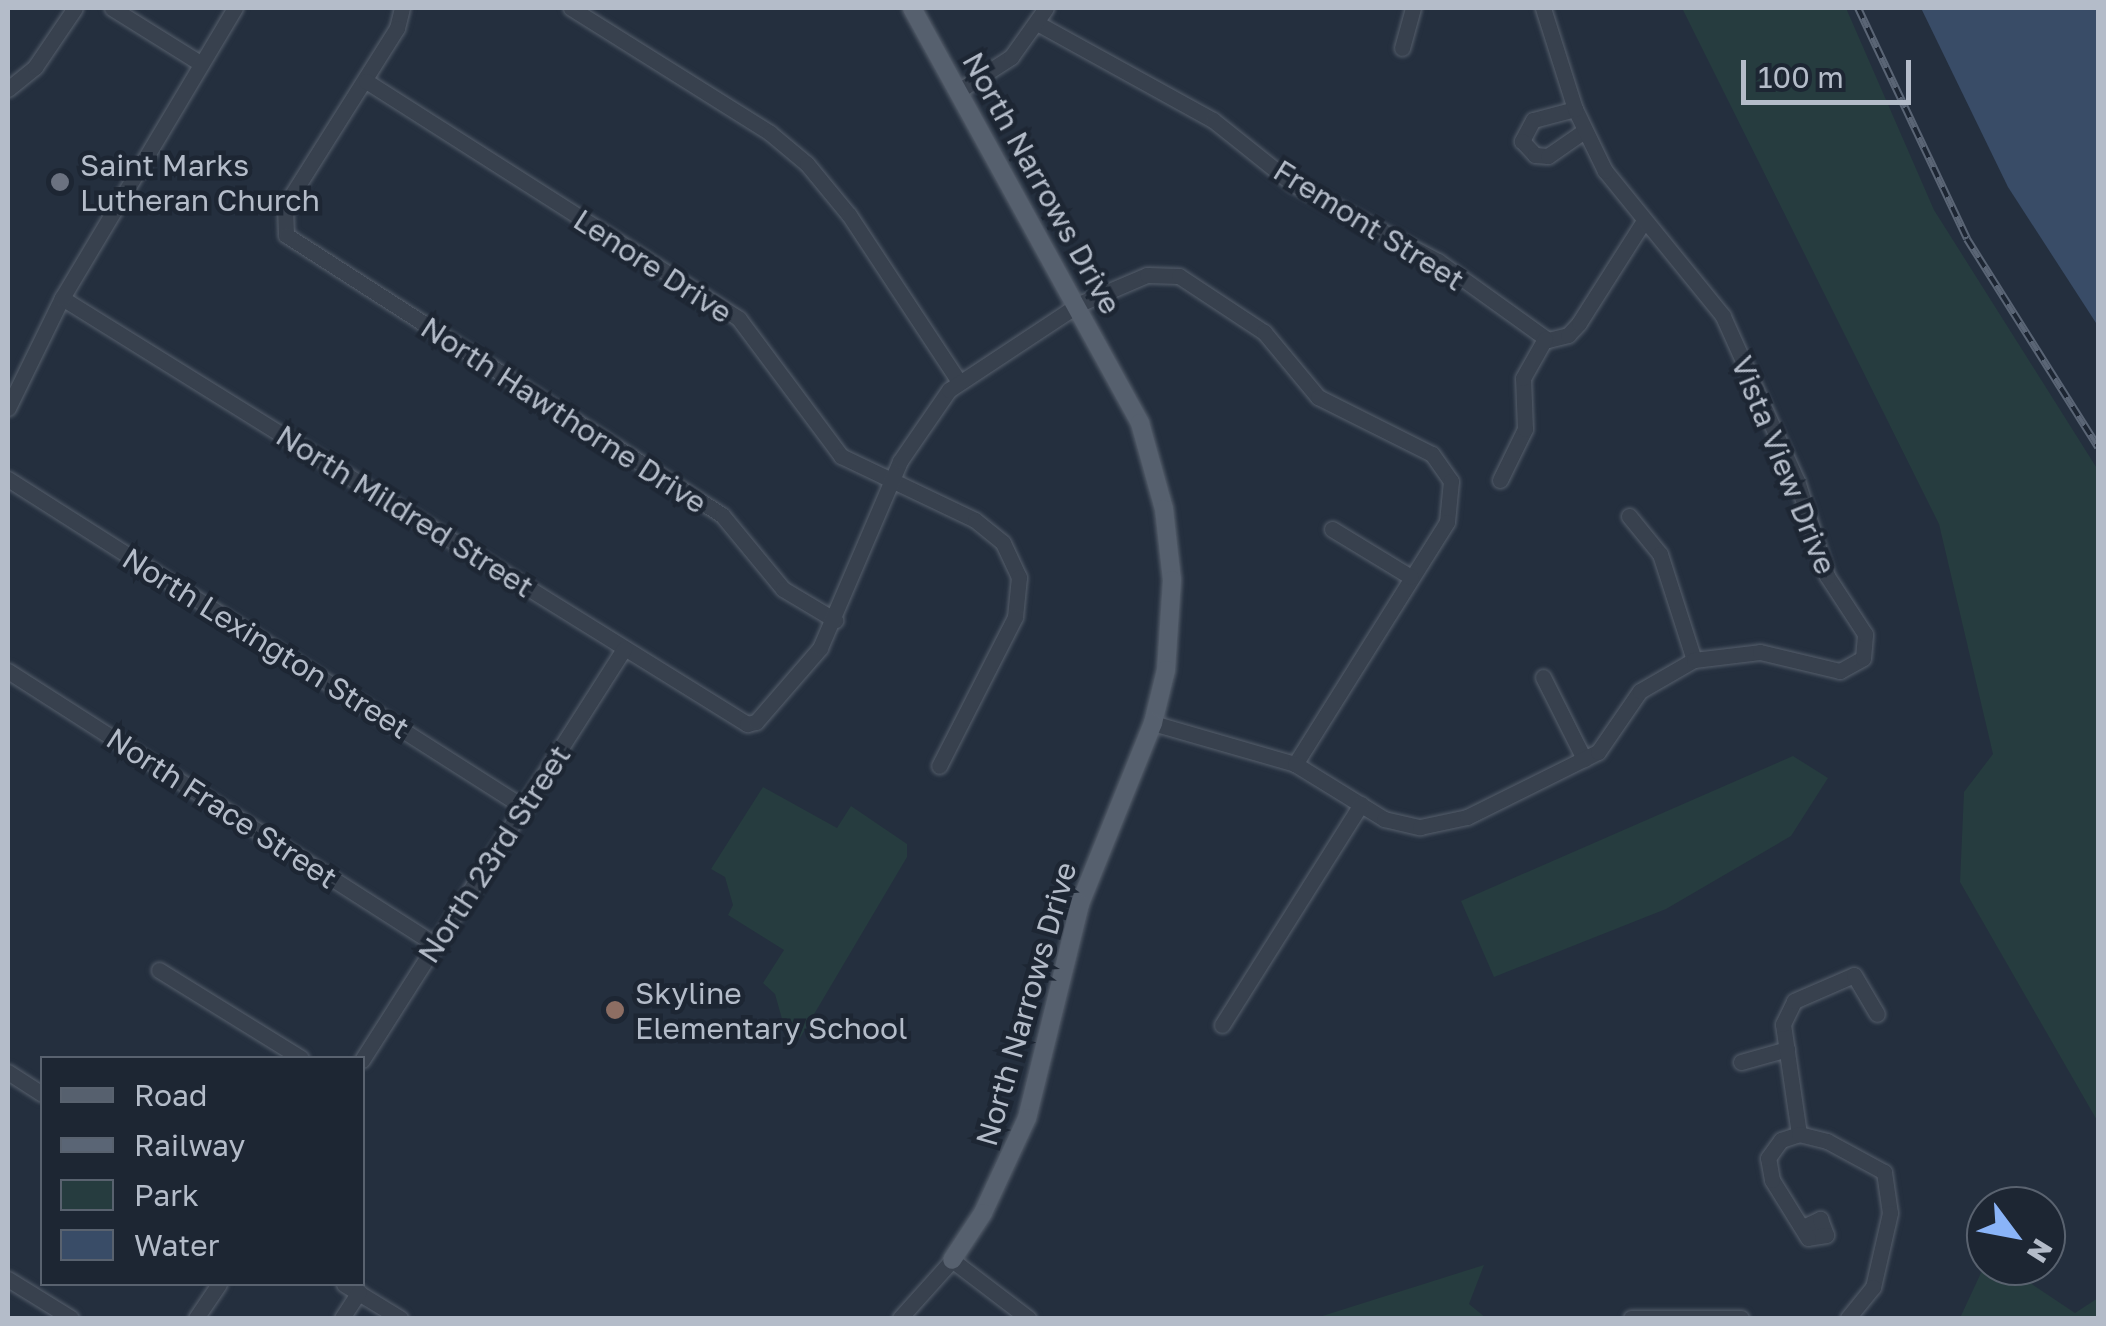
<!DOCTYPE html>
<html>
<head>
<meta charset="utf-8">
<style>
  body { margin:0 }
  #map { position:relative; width:2106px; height:1326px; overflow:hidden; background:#242f3e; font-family:"Golos Text",sans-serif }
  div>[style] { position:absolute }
  .green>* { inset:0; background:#263c3f }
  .water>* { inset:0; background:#394c67 }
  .roads { filter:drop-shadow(0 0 2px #565f6c) drop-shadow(0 0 2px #565f6c) }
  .minor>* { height:15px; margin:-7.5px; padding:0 7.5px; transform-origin:7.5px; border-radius:7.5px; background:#38414e }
  .major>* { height:18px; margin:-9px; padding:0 9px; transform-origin:9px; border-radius:9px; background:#56606e }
  .rail>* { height:8px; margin-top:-4px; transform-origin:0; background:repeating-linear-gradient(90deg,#1d2633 0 11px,#5a6575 0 22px); box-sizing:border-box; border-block:2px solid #5a6575 }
  .dots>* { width:28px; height:28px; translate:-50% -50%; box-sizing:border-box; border:5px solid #1d2633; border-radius:50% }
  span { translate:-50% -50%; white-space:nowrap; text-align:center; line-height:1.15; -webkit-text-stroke:9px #1d2633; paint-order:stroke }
  .poi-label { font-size:30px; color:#b4bcc9 }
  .left { translate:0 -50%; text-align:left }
  .street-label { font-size:30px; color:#b4bcc9 }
  .frame { position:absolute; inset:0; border:10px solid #b4bcc9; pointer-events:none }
  .legend { position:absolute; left:40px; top:1056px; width:325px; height:230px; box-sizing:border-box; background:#1d2633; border:2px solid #59626f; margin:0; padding:12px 18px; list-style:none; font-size:30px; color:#b4bcc9 }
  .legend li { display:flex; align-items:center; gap:20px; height:50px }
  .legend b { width:50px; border:2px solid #59626f }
  .north { position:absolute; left:1966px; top:1186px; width:100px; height:100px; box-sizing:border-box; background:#1d2633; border:2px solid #59626f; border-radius:50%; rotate:122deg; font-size:28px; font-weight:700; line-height:40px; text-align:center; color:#b4bcc9 }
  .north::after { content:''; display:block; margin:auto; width:35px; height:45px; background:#8ab4f8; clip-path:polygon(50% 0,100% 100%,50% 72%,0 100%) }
  .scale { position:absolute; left:1741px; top:60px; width:170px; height:45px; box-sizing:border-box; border:5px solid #b4bcc9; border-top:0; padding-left:12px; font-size:30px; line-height:35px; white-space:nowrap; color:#b4bcc9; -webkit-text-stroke:8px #1d2633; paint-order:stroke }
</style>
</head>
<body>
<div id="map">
  <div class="green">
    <i style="clip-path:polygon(1682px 8px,1846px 8px,1934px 210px,2098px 470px,2098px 1122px,1960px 882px,1964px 792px,1993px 754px,1939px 524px)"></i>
    <i style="clip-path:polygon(1793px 756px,1828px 778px,1791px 836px,1666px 909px,1494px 977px,1461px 901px)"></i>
    <i style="clip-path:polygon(763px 787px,837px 828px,851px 806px,907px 844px,907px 857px,800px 1038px,784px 1026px,775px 994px,763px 983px,784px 950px,728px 915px,733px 905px,725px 877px,711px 869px)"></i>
    <i style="clip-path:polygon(1986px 1262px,2005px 1266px,2075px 1313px,2098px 1298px,2098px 1318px,1960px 1318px)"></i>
    <i style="clip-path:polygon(1484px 1265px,1469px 1304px,1486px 1318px,1316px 1318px)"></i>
  </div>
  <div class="water">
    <i style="clip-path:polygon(1921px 8px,2098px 8px,2098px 326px,2008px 187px)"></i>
  </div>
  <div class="roads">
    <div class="minor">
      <i style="left:112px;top:8px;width:104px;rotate:32deg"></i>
      <i style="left:402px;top:8px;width:21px;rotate:104deg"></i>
      <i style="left:397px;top:28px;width:210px;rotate:122.2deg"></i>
      <i style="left:285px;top:206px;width:29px;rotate:88deg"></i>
      <i style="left:286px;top:235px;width:518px;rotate:32.71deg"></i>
      <i style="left:722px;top:515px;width:96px;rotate:50.5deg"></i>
      <i style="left:783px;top:589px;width:61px;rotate:30.8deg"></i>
      <i style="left:571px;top:8px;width:235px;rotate:32.1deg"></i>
      <i style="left:770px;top:133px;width:48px;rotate:40deg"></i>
      <i style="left:807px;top:164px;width:66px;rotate:50.5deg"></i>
      <i style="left:849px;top:215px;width:200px;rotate:56.6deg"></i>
      <i style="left:1037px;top:23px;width:201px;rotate:28.9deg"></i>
      <i style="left:1213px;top:120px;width:102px;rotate:38.7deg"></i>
      <i style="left:1293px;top:184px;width:164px;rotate:28deg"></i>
      <i style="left:1438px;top:261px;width:135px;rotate:35.7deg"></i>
      <i style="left:1548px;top:340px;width:21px;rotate:-14deg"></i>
      <i style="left:1568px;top:335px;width:16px;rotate:-47deg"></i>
      <i style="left:1579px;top:323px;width:120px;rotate:-57.6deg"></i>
      <i style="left:1402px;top:48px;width:41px;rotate:-74.6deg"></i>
      <i style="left:366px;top:81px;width:442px;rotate:32.5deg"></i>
      <i style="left:739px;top:319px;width:171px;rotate:53.3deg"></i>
      <i style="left:841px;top:456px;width:148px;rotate:25.5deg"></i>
      <i style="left:975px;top:520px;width:36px;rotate:39deg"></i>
      <i style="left:1003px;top:543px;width:38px;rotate:65deg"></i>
      <i style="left:1019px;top:577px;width:40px;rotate:95.7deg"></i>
      <i style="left:1015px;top:617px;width:167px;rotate:117deg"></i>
      <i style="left:8px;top:89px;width:35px;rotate:-39deg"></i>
      <i style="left:35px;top:67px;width:71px;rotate:-55.9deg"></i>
      <i style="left:960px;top:90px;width:61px;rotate:-32.9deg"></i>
      <i style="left:1011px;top:57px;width:60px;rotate:-54.5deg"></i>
      <i style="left:1575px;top:109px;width:43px;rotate:165.3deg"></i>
      <i style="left:1533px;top:120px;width:24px;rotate:118deg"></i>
      <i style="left:1522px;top:141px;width:19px;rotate:47deg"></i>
      <i style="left:1535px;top:155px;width:13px;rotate:4deg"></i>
      <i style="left:1548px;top:156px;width:44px;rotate:-34.8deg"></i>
      <i style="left:62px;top:298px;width:807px;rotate:31.88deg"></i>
      <i style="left:747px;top:724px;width:9px;rotate:-13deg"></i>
      <i style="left:756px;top:722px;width:98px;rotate:-49.1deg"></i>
      <i style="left:820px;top:648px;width:203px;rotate:-66.8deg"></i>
      <i style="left:900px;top:461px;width:86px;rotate:-55.4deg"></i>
      <i style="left:949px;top:390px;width:156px;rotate:-33.5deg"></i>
      <i style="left:1079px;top:304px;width:74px;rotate:-23.1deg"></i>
      <i style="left:1147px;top:275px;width:32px;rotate:2deg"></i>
      <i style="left:1179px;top:276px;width:102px;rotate:33.4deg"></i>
      <i style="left:1264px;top:332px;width:85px;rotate:50.3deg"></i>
      <i style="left:1318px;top:397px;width:127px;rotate:26.6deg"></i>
      <i style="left:1432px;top:454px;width:33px;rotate:55deg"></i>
      <i style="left:1451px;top:481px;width:41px;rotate:95.6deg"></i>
      <i style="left:1447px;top:522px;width:286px;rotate:122.1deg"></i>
      <i style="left:8px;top:408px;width:123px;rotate:-63.9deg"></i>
      <i style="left:62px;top:298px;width:338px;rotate:-59.2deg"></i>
      <i style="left:8px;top:479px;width:613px;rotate:32.47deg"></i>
      <i style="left:1500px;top:480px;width:57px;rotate:-63.9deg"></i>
      <i style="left:1525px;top:429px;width:51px;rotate:-92.2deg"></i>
      <i style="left:1523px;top:378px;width:45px;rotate:-60.6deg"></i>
      <i style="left:1629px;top:516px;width:49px;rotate:50.8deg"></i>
      <i style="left:1660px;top:554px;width:111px;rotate:72.2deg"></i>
      <i style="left:1332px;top:529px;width:92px;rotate:31.3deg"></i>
      <i style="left:8px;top:671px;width:508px;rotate:32.63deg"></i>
      <i style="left:1543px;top:677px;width:92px;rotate:63.4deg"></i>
      <i style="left:1153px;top:723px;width:148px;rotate:16.1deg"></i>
      <i style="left:1295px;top:764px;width:105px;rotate:31.7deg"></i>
      <i style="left:1384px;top:819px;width:37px;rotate:13deg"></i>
      <i style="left:1420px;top:827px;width:48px;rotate:-12deg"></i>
      <i style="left:1467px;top:817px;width:146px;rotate:-26.4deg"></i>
      <i style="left:1598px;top:752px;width:74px;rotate:-55.5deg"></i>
      <i style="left:1640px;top:691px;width:62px;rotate:-29.9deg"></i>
      <i style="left:1694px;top:660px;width:66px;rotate:-6.9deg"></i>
      <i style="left:1760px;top:652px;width:82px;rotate:13.4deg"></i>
      <i style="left:1840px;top:671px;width:26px;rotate:-29deg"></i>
      <i style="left:1863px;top:658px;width:24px;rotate:-85deg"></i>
      <i style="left:1865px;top:634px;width:69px;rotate:-123.2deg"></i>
      <i style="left:1827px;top:576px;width:100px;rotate:-107.5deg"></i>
      <i style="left:1797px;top:481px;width:181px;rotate:-114.2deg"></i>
      <i style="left:1723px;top:316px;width:187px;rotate:-129.1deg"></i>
      <i style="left:1605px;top:171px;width:69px;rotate:-115.8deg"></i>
      <i style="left:1575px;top:109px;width:106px;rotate:-107.6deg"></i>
      <i style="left:159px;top:970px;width:167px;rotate:31.8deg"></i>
      <i style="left:1222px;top:1025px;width:261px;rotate:-57.8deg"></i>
      <i style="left:362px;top:1060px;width:488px;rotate:-57.5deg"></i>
      <i style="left:1741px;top:1062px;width:48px;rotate:-15.8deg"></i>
      <i style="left:8px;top:1072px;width:40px;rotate:32.9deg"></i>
      <i style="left:1799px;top:1134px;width:111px;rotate:-98.3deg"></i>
      <i style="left:1783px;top:1024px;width:25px;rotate:-64deg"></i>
      <i style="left:1794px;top:1001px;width:65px;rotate:-23.4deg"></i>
      <i style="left:1854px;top:975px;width:45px;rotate:59.5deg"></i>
      <i style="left:1805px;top:1226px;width:17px;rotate:-25deg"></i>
      <i style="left:1820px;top:1219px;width:17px;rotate:69deg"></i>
      <i style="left:1826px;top:1235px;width:18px;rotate:171deg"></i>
      <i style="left:1808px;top:1238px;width:68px;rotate:-121.8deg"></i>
      <i style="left:1772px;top:1180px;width:22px;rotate:-100deg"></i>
      <i style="left:1768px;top:1158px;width:22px;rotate:-54deg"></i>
      <i style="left:1781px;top:1140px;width:19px;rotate:-18deg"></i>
      <i style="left:1799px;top:1134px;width:29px;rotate:14deg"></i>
      <i style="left:1827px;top:1141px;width:65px;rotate:28.5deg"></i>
      <i style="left:1884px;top:1172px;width:41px;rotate:81.7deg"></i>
      <i style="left:1890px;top:1213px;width:76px;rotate:102.9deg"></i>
      <i style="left:1873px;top:1287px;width:40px;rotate:129deg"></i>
      <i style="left:8px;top:1279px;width:74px;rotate:31.8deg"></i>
      <i style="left:344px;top:1284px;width:66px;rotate:31.3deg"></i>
      <i style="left:196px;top:1318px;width:41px;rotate:-55.9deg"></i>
      <i style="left:342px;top:1318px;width:31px;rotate:-57deg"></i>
      <i style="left:900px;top:1318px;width:78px;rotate:-48.1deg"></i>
      <i style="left:952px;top:1260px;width:96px;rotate:37.3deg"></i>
      <i style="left:1631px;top:1318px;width:110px"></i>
    </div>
    <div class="major">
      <i style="left:912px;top:8px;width:474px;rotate:61.2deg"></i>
      <i style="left:1140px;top:423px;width:89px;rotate:74.4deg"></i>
      <i style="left:1164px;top:509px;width:71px;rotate:83.6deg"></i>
      <i style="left:1172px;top:580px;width:90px;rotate:93.8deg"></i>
      <i style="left:1166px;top:670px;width:55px;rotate:103.8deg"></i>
      <i style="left:1153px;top:723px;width:195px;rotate:112deg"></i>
      <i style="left:1080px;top:904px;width:220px;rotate:103.9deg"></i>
      <i style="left:1027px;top:1118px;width:105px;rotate:114.9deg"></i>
      <i style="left:983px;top:1213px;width:56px;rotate:123.4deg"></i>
    </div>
  </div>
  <div class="rail">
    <i style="left:1858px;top:8px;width:255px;rotate:64.7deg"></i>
    <i style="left:1967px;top:239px;width:246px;rotate:57.8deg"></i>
  </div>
  <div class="dots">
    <i style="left:60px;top:182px;background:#6b7280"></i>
    <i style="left:615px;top:1010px;background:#8d6e63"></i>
  </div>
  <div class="poi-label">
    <span class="left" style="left:80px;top:182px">Saint Marks<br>Lutheran Church</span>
    <span class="left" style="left:635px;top:1010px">Skyline<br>Elementary School</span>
  </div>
  <div class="street-label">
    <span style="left:1042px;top:183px;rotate:61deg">North Narrows Drive</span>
    <span style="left:1369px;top:225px;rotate:32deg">Fremont Street</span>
    <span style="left:653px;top:266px;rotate:33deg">Lenore Drive</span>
    <span style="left:564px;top:415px;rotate:33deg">North Hawthorne Drive</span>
    <span style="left:1784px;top:465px;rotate:68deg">Vista View Drive</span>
    <span style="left:405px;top:511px;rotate:32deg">North Mildred Street</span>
    <span style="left:266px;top:643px;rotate:32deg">North Lexington Street</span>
    <span style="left:222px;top:808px;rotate:33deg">North Frace Street</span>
    <span style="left:494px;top:854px;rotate:-57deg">North 23rd Street</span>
    <span style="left:1026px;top:1004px;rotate:-74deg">North Narrows Drive</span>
  </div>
  <div class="frame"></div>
  <ul class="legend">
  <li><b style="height:12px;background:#56606e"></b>Road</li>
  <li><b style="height:12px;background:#5a6575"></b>Railway</li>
  <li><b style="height:28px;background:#263c3f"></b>Park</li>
  <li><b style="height:28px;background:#394c67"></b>Water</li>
  </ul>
  <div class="north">N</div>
  <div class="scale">100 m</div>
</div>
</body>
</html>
